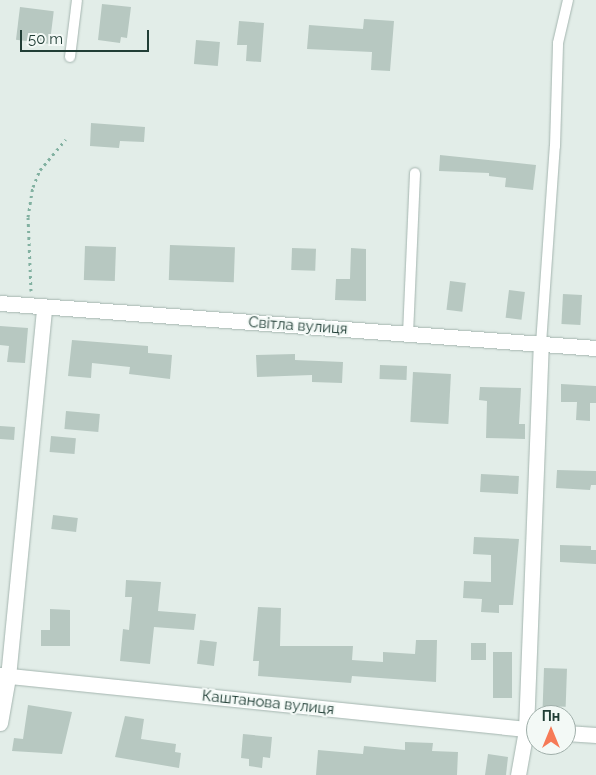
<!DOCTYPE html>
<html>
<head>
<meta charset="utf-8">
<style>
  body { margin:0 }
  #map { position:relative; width:596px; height:775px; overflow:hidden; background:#e2ede8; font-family:Raleway,sans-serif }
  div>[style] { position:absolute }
  .building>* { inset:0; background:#b7c8c1; transform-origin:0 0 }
  .path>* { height:3px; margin-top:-1.5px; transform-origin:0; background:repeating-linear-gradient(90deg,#82b1a1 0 2.5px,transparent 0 6.5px) }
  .roads { filter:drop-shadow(0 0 1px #a4b5af) drop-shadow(0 0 1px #a4b5af) }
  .service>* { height:10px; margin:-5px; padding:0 5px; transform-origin:5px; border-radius:5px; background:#fff }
  .minor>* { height:15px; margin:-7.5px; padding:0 7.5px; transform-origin:7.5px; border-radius:7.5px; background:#fff }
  span { translate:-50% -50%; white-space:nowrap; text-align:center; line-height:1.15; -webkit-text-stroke:4px #f3f9f6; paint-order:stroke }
  .street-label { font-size:15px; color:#213e36 }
  .north { position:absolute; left:526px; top:705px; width:50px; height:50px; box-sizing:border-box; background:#f3f9f6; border:1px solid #9faea9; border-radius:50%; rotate:0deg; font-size:14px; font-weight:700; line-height:20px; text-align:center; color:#213e36 }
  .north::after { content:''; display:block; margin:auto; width:18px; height:22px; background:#f67a57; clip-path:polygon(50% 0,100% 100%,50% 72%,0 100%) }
  .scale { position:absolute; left:20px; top:30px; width:129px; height:22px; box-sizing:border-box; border:2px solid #213e36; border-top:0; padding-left:6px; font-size:15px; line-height:18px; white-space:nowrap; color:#213e36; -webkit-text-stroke:4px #f3f9f6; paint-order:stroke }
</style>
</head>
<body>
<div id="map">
  <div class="building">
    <i style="clip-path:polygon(102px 4px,131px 7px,127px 38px,121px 37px,120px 43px,98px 40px)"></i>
    <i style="left:20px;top:7px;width:34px;height:33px;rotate:7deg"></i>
    <i style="clip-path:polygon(364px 19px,394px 21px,390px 71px,371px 70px,372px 52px,307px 49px,309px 25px,363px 29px)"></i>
    <i style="clip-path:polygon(239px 21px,264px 23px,261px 62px,246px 61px,247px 45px,237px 45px)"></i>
    <i style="left:196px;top:40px;width:24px;height:24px;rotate:5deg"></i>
    <i style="clip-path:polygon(91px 123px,145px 127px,144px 142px,120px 141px,119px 148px,90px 146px)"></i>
    <i style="clip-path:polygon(440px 155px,536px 165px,533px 190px,505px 187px,506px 178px,489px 176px,489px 173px,439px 171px)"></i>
    <i style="left:170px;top:245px;width:65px;height:35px;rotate:2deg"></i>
    <i style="left:85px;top:246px;width:31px;height:34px;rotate:2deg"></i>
    <i style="left:292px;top:248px;width:24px;height:22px;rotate:2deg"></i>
    <i style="clip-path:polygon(351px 248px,366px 249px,366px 301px,335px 300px,336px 279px,350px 279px)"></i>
    <i style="left:450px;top:281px;width:16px;height:29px;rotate:7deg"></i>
    <i style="left:509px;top:290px;width:16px;height:28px;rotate:7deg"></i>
    <i style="left:563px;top:294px;width:19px;height:30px;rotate:3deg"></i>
    <i style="clip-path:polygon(0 326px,28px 328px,25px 363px,7px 362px,9px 346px,0 345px)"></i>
    <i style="clip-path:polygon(72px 340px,148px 346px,148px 353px,172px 355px,170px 379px,129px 374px,130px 367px,92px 363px,91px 378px,68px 376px)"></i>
    <i style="clip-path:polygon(295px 354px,295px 360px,343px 362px,342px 383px,312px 382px,312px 375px,257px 377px,256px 355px)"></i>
    <i style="left:380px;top:365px;width:27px;height:14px;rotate:2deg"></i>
    <i style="left:413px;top:372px;width:38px;height:50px;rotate:3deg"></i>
    <i style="clip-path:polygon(561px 384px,596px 386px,596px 403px,590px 403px,590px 421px,576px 420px,577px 402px,561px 402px)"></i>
    <i style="clip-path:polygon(480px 387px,521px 388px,519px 424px,525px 424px,525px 439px,486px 438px,487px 401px,479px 400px)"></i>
    <i style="left:66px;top:411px;width:34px;height:18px;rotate:5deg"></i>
    <i style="left:0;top:426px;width:15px;height:13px;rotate:4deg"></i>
    <i style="left:51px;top:436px;width:25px;height:16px;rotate:5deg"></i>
    <i style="clip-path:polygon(557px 470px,596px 471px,596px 485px,591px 485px,590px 490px,556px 488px)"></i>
    <i style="left:481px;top:474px;width:38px;height:18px;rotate:3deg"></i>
    <i style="left:53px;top:515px;width:25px;height:14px;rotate:7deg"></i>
    <i style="clip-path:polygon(474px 537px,519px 539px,513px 605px,499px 605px,499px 613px,481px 612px,482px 599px,463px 598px,464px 581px,491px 582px,491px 555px,473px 554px)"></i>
    <i style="clip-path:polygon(560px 545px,591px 546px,591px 550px,596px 550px,596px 564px,560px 562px)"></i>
    <i style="clip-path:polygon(126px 580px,161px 582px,158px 611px,196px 614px,194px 630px,154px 627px,150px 664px,120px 661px,123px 629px,129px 630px,132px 597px,125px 597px)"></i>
    <i style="clip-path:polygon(258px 607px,281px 608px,280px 646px,353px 646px,352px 660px,383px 662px,383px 652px,415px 654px,416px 640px,437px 640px,436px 682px,352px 676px,351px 683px,258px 676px,259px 661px,253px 661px)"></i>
    <i style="clip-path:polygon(50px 609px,70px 610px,70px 646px,41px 646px,41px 630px,50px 630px)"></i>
    <i style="left:200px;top:640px;width:17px;height:24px;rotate:7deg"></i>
    <i style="left:471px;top:643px;width:15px;height:17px"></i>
    <i style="left:493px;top:652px;width:19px;height:46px"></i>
    <i style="left:544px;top:668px;width:23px;height:38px;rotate:2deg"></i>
    <i style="clip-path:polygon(28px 705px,72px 712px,62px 754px,12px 751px,14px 738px,23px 739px)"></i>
    <i style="clip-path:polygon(125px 716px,144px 719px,141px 739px,176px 744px,175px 752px,181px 753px,179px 768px,115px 757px)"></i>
    <i style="clip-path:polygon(243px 734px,272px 737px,270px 758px,263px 757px,262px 768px,249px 766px,249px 759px,241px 758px)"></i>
    <i style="clip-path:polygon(405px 742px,433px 743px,432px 751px,458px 752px,457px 775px,316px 775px,318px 750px,363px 754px,364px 746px,405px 750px)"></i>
    <i style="clip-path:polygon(488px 754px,508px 757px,506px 775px,485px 775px)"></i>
  </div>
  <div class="path">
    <i style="left:31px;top:291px;width:74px;rotate:-92.3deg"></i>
    <i style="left:28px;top:217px;width:30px;rotate:-81deg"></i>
    <i style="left:33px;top:187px;width:18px;rotate:-68deg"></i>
    <i style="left:40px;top:170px;width:40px;rotate:-50deg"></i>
  </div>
  <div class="roads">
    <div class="service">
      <i style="left:70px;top:57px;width:57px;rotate:-83deg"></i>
      <i style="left:408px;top:334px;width:161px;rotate:-87.5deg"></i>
      <i style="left:541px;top:344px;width:198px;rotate:-86deg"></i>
      <i style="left:555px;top:146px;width:103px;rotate:-88.3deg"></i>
      <i style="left:558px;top:43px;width:44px;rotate:-76.9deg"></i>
    </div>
    <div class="minor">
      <i style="left:0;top:303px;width:598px;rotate:4.32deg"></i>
      <i style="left:0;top:675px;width:539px;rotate:5.86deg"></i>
      <i style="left:0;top:723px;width:47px;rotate:-80.1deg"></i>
      <i style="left:8px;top:677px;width:371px;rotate:-84.4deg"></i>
      <i style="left:566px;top:733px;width:30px;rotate:4deg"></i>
      <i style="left:518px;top:775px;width:46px;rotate:-79.9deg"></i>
      <i style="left:526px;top:730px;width:386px;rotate:-87.8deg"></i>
    </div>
  </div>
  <div class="street-label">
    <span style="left:298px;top:326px;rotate:4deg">Світла вулиця</span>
    <span style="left:268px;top:703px;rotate:6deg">Каштанова вулиця</span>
  </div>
  <div class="north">Пн</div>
  <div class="scale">50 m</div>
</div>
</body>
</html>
